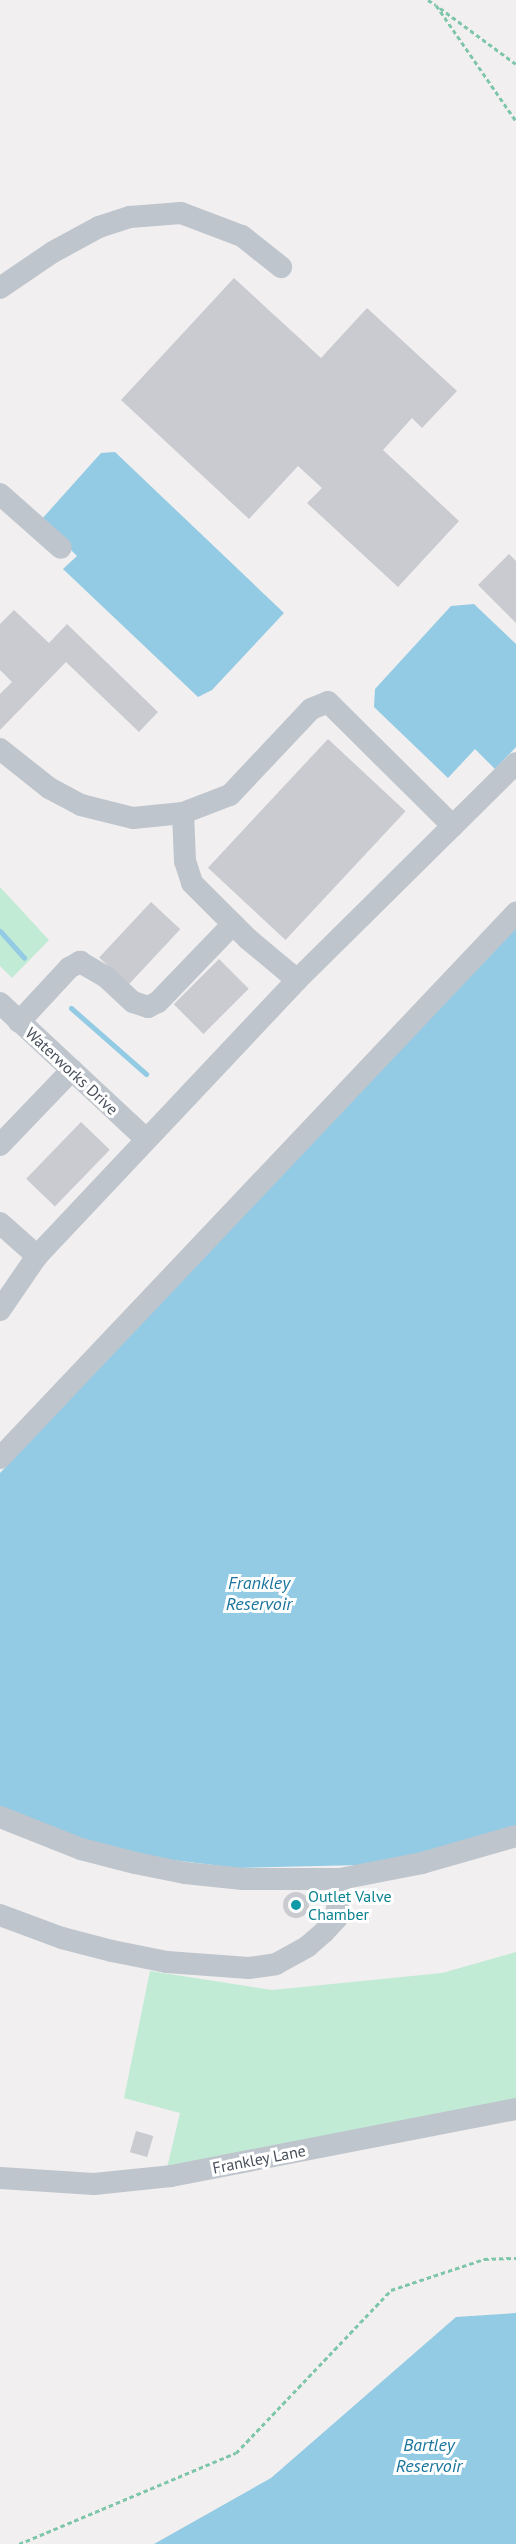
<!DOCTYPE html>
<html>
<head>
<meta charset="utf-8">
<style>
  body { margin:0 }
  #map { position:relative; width:516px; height:2544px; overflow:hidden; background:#f1efef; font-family:"PT Sans",sans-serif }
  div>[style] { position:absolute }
  .green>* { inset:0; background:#c2ebd5 }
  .water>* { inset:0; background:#93cbe4 }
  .stream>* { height:5px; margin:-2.5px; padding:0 2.5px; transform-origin:2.5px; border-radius:2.5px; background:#93cbe4 }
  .building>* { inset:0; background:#c9cbd1; transform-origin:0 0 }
  .round { border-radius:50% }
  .path>* { height:3px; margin-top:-1.5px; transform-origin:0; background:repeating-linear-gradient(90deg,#7dc6a9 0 4.5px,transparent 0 7.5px) }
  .minor>* { height:22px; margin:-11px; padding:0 11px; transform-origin:11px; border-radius:11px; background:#bfc5cd }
  .dots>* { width:16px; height:16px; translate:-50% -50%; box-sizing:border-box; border:3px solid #fff; border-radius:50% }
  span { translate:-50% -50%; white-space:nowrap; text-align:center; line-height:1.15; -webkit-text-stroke:6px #fff; paint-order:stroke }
  .street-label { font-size:16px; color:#49505b }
  .culture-label { font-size:16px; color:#0d838f }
  .left { translate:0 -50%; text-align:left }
  .water-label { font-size:18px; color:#1a759d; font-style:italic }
</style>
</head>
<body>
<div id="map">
  <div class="green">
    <i style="clip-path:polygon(0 887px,49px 940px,12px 978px,0 966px)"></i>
    <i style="clip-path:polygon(516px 1952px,516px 2102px,167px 2168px,180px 2113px,124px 2098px,150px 1971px,272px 1990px,442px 1973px)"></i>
  </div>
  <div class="water">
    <i style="clip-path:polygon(115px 452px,284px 613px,212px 690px,198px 697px,63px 569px,77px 556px,41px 520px,101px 453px)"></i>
    <i style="clip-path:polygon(474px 604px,516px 644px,516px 747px,495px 769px,475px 749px,448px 778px,374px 707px,375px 689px,451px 606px)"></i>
    <i style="clip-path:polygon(516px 927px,516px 1826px,466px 1844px,361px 1865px,238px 1868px,164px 1859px,77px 1838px,0 1807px,0 1473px)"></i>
    <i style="clip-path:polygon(516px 2313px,516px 2544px,154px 2544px,271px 2478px,456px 2317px)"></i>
  </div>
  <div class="stream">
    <i style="left:0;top:931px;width:36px;rotate:48deg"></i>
    <i style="left:71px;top:1008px;width:100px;rotate:41.3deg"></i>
  </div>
  <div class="building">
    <i style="clip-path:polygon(234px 278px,321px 358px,367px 308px,457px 391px,422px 428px,412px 418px,383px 450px,459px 521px,398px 587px,307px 503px,322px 488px,298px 466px,249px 519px,121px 400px)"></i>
    <i style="clip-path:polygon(509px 554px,516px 561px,516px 623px,478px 585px)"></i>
    <i style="clip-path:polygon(14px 610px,49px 643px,67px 624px,158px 712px,139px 732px,66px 662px,0 730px,0 694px,12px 682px,0 670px,0 624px)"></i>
    <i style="left:328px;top:739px;width:106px;height:176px;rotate:43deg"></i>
    <i style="left:151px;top:902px;width:40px;height:76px;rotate:43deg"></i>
    <i style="left:219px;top:959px;width:42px;height:64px;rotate:45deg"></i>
    <i style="left:81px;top:1122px;width:40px;height:79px;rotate:44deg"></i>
    <i class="round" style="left:283px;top:1892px;width:26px;height:26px"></i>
    <i style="left:136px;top:2131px;width:18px;height:22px;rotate:16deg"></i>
  </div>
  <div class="path">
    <i style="left:428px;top:0;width:9px;rotate:32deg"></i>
    <i style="left:436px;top:5px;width:141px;rotate:55.4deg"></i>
    <i style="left:440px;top:8px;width:94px;rotate:36.4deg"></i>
    <i style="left:19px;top:2544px;width:235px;rotate:-22.8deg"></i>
    <i style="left:236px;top:2453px;width:225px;rotate:-46.4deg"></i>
    <i style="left:391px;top:2290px;width:98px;rotate:-18.4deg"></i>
    <i style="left:484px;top:2259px;width:32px;rotate:-2deg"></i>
  </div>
  <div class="minor">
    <i style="left:0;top:288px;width:64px;rotate:-34.2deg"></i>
    <i style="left:53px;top:252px;width:52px;rotate:-28.5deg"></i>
    <i style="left:99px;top:227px;width:33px;rotate:-18deg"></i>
    <i style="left:130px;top:217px;width:51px;rotate:-4.5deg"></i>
    <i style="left:181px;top:213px;width:65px;rotate:20.7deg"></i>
    <i style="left:242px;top:236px;width:50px;rotate:38.5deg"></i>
    <i style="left:0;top:494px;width:81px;rotate:41.5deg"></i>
    <i style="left:0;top:749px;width:63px;rotate:38.5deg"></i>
    <i style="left:49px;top:788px;width:36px;rotate:28deg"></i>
    <i style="left:81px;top:805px;width:54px;rotate:14deg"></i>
    <i style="left:133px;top:818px;width:50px;rotate:-5.7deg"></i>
    <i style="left:183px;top:813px;width:50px;rotate:-21deg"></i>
    <i style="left:230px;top:795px;width:118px;rotate:-46.7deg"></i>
    <i style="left:311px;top:709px;width:18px;rotate:-22deg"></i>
    <i style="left:328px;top:702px;width:176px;rotate:44.8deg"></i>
    <i style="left:183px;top:813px;width:48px;rotate:87.6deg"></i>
    <i style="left:185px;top:861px;width:23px;rotate:72deg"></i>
    <i style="left:192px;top:883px;width:79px;rotate:45deg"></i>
    <i style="left:248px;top:939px;width:64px;rotate:39.9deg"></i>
    <i style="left:0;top:1003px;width:198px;rotate:43deg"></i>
    <i style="left:19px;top:1022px;width:74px;rotate:-47.2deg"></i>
    <i style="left:69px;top:968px;width:13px;rotate:-29deg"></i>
    <i style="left:80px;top:962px;width:30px;rotate:30deg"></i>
    <i style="left:106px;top:977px;width:37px;rotate:43deg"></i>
    <i style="left:133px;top:1002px;width:16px;rotate:18deg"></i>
    <i style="left:148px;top:1007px;width:11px;rotate:-27deg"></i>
    <i style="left:158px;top:1002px;width:108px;rotate:-46.1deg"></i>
    <i style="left:0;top:1145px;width:104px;rotate:-46.2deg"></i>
    <i style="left:0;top:1223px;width:50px;rotate:41.7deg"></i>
    <i style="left:37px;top:1256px;width:379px;rotate:-46.7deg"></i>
    <i style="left:297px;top:980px;width:308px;rotate:-44.7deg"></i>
    <i style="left:0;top:1310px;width:65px;rotate:-55.6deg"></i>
    <i style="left:0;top:1458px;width:751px;rotate:-46.57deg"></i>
    <i style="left:0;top:1817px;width:87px;rotate:21.6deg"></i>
    <i style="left:81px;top:1849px;width:56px;rotate:14.5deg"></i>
    <i style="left:135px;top:1863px;width:51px;rotate:11.3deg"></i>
    <i style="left:185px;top:1873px;width:58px;rotate:5.9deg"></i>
    <i style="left:243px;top:1879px;width:97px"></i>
    <i style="left:340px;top:1879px;width:84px;rotate:-11deg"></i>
    <i style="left:422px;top:1863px;width:98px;rotate:-16deg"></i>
    <i style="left:0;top:1915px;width:66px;rotate:20.4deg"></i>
    <i style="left:62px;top:1938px;width:52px;rotate:14.6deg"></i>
    <i style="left:112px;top:1951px;width:56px;rotate:11.3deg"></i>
    <i style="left:167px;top:1962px;width:82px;rotate:4.2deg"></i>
    <i style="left:249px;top:1968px;width:27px;rotate:-8deg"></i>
    <i style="left:276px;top:1964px;width:37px;rotate:-29deg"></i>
    <i style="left:308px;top:1946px;width:21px;rotate:-41deg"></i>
    <i style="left:324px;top:1932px;width:18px;rotate:-47deg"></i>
    <i style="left:336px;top:1919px;width:40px;rotate:-84.3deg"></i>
    <i style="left:0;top:2178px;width:94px;rotate:3.7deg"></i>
    <i style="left:94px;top:2184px;width:77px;rotate:-5.9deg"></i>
    <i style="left:171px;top:2176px;width:351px;rotate:-11deg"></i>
  </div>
  <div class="dots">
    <i style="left:296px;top:1905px;background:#0f9aa8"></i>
  </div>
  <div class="street-label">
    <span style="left:72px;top:1071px;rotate:43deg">Waterworks Drive</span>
    <span style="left:259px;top:2159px;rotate:-11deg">Frankley Lane</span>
  </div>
  <div class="culture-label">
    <span class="left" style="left:308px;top:1905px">Outlet Valve<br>Chamber</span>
  </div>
  <div class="water-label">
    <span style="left:259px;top:1594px">Frankley<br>Reservoir</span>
    <span style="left:429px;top:2456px">Bartley<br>Reservoir</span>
  </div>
</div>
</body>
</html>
